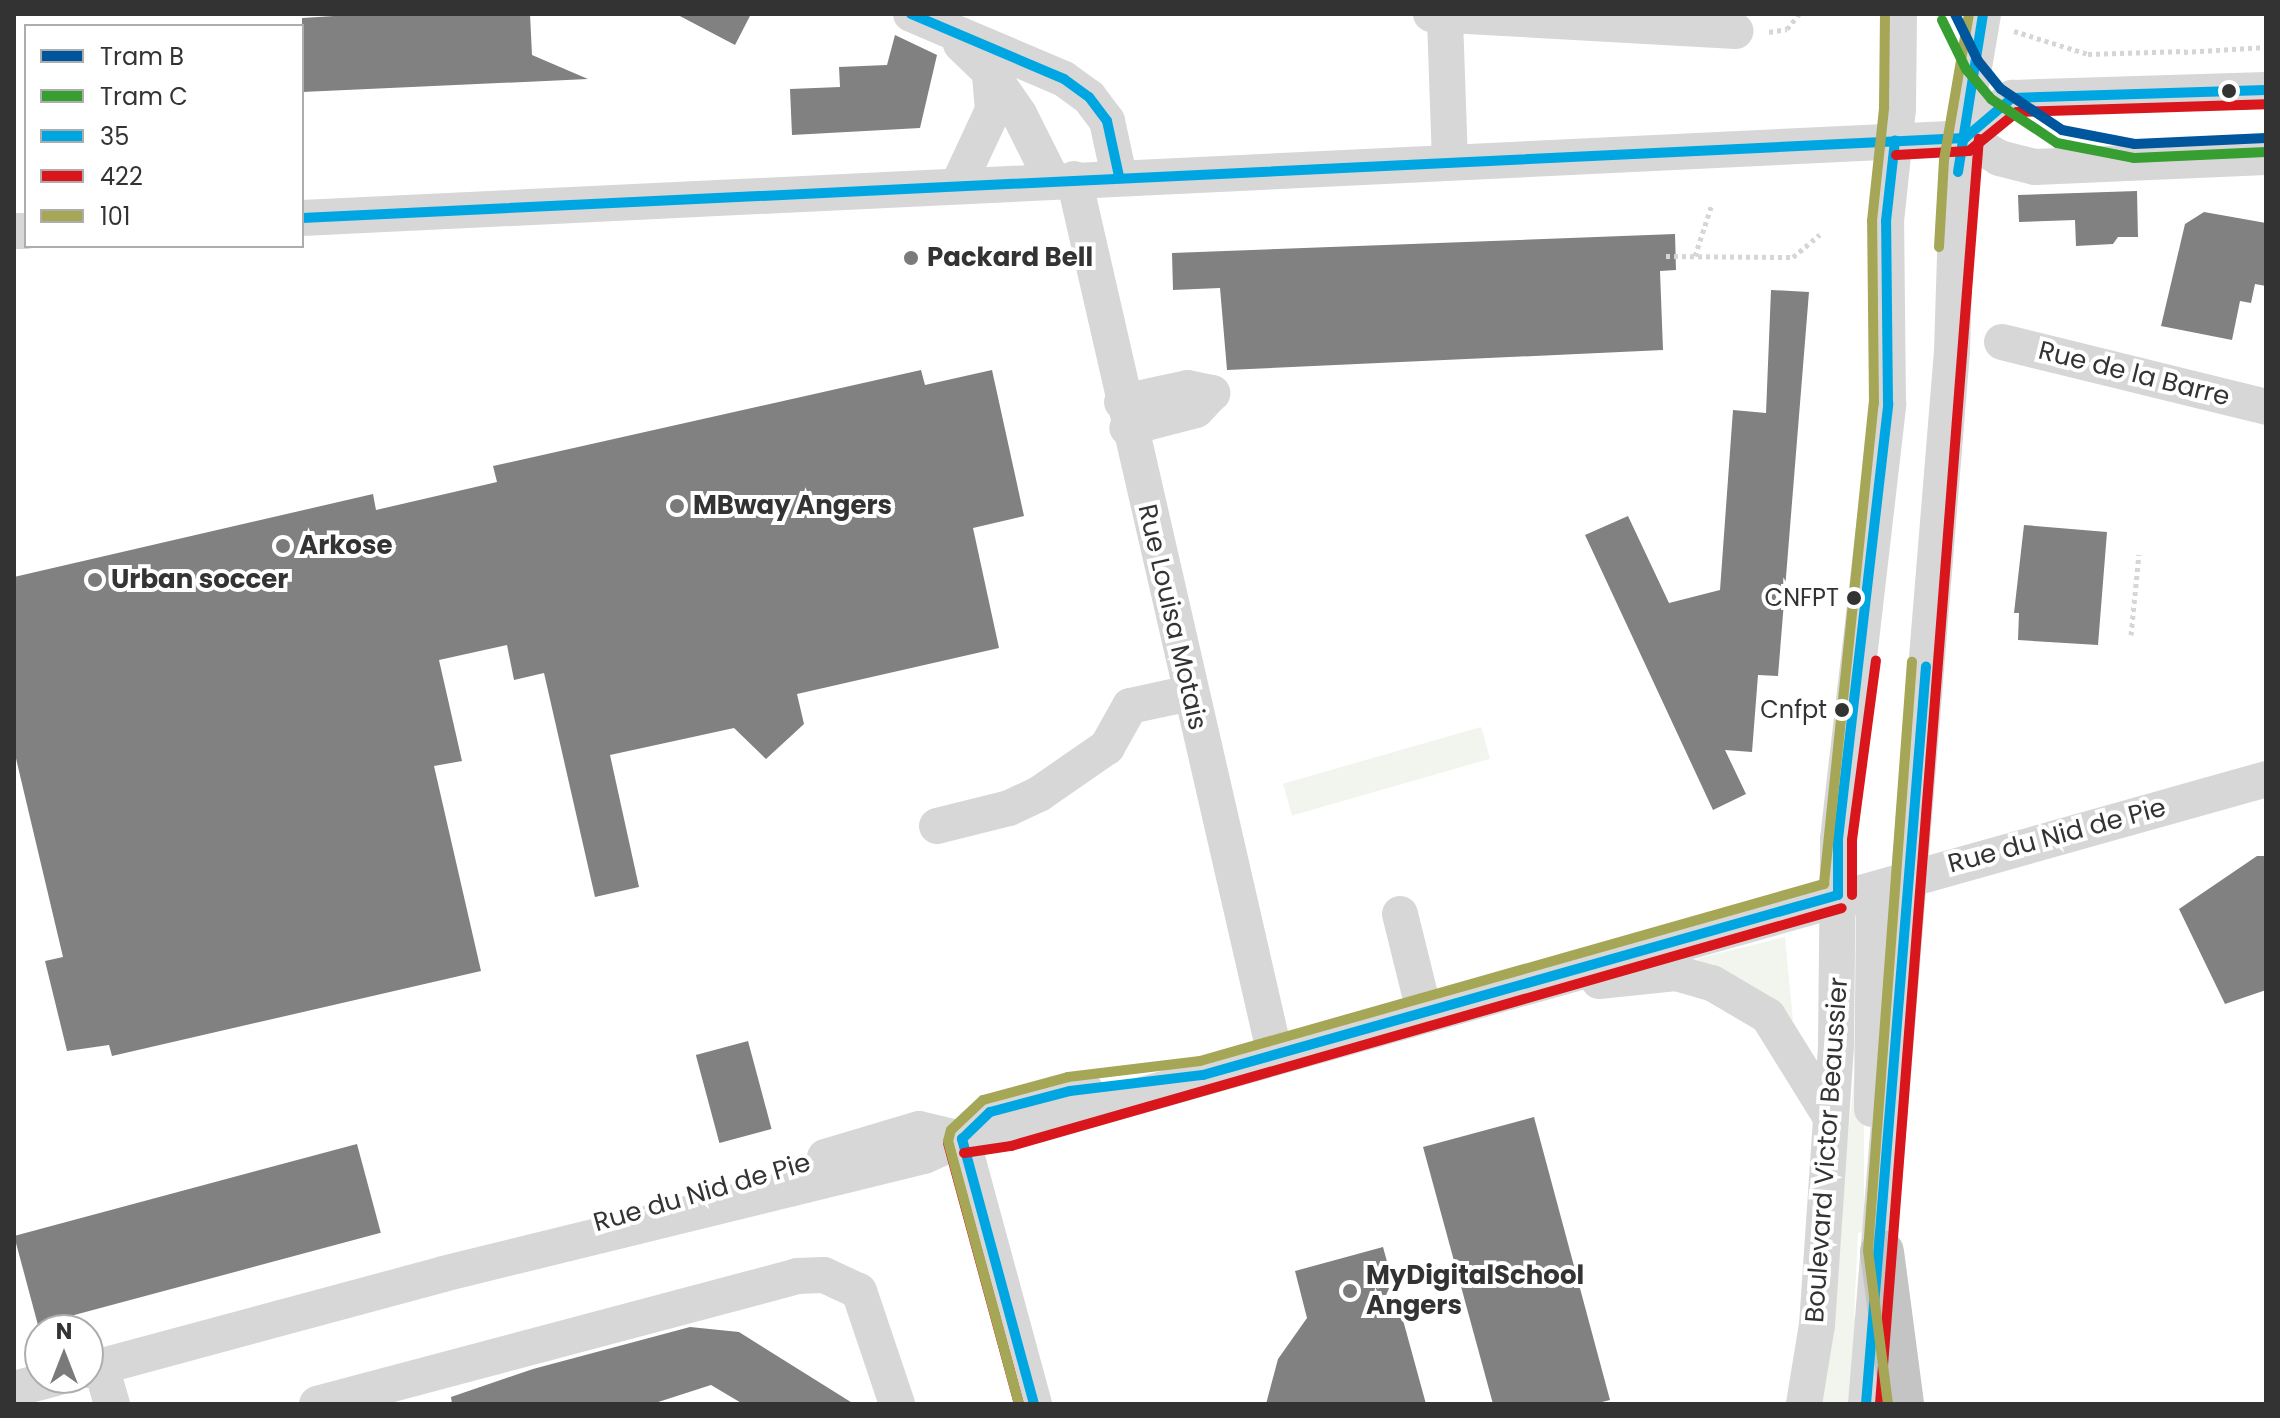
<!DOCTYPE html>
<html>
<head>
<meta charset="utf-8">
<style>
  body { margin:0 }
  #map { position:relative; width:2280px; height:1418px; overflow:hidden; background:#fff; font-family:Poppins,sans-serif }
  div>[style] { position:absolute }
  .green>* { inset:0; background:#f1f5ed; transform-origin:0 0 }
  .building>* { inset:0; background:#818181; transform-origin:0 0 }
  .path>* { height:5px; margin-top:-2.5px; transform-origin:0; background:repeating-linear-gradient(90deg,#d6d6d6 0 4px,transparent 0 8px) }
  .minor>* { height:36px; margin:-18px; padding:0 18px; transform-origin:18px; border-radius:18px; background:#d7d7d7 }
  .highway>* { height:44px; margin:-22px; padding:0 22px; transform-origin:22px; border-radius:22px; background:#c4c4c4 }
  .bus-1>* { height:10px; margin:-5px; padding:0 5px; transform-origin:5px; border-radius:5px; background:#00a6e2 }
  .bus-2>* { height:10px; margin:-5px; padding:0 5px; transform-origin:5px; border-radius:5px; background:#d8161c }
  .bus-3>* { height:10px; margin:-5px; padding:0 5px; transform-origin:5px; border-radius:5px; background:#a5a756 }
  .tram-1>* { height:10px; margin:-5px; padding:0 5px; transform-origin:5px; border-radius:5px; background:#00569d }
  .tram-2>* { height:10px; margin:-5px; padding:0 5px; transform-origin:5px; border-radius:5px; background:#379e32 }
  .dots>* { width:22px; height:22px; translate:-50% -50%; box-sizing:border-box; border:4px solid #fff; border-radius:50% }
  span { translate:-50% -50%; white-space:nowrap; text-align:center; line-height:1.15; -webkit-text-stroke:8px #fff; paint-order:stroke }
  .bus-label { font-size:24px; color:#333 }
  .right { translate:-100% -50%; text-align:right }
  .poi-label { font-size:26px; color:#333; font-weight:700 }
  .left { translate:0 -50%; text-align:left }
  .street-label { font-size:26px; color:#333 }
  .frame { position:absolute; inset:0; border:16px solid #333; pointer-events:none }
  .legend { position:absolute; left:24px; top:24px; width:280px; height:224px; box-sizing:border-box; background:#fff; border:2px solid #adadad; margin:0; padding:10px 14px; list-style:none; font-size:24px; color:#333 }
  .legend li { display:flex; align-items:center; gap:16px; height:40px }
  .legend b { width:40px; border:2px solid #adadad }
  .north { position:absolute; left:24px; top:1314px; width:80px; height:80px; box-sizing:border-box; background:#fff; border:2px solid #adadad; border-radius:50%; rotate:0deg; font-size:22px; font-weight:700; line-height:32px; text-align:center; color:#333 }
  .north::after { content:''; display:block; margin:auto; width:28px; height:36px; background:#7a7a7a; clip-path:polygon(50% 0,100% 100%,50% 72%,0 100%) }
</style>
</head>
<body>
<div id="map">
  <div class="green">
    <i style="left:1481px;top:727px;width:33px;height:206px;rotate:74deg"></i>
    <i style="clip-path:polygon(1785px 937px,1793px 1021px,1770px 1000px,1697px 966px,1699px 958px)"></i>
    <i style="clip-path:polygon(1854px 1077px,1864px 1078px,1864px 1232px,1858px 1233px,1854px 1317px,1864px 1319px,1857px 1404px,1821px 1404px)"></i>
  </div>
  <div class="building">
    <i style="clip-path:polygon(366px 14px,530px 14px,532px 55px,588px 79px,302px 92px,302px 18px)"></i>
    <i style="clip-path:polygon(676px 14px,751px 14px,735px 45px)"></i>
    <i style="clip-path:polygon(895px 35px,937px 55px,920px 128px,792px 135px,790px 89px,840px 87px,839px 67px,887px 65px)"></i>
    <i style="clip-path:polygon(2137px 191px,2138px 237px,2118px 237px,2113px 244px,2076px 246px,2075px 220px,2019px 222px,2018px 195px)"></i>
    <i style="clip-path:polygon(2204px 212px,2266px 223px,2266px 286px,2255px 284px,2251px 303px,2240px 301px,2232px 340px,2161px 326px,2185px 224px)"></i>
    <i style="clip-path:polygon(1675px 234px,1676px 270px,1660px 271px,1663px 350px,1227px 370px,1220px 288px,1173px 290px,1172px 253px)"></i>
    <i style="clip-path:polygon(1771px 290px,1809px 292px,1778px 676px,1758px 675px,1752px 752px,1725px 750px,1746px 794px,1713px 810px,1585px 535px,1628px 516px,1669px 603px,1720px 590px,1733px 410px,1766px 413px)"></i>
    <i style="clip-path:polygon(921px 370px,925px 385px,992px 370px,1024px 516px,973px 528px,999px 648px,797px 694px,804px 724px,766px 759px,734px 728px,610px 755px,639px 887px,595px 897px,544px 673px,514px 680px,507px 645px,439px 660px,462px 761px,434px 766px,481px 971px,112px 1056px,109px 1045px,67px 1051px,45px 961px,63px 957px,14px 750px,14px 577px,373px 494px,376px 510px,497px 482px,493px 466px)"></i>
    <i style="clip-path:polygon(2024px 525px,2107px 532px,2098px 645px,2018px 640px,2019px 613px,2014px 613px)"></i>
    <i style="clip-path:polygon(2257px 856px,2266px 856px,2266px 990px,2225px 1004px,2179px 909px)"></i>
    <i style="left:748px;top:1041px;width:91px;height:54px;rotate:75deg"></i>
    <i style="clip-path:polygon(1534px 1117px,1610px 1400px,1594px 1404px,1493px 1404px,1423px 1147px)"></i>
    <i style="left:357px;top:1144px;width:92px;height:355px;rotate:75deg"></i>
    <i style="clip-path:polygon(1383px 1247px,1426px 1404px,1266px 1404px,1278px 1359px,1307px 1318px,1295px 1271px)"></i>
    <i style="clip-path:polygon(690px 1327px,739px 1332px,854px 1404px,743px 1404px,711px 1385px,652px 1404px,452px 1404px,451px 1397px,533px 1369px)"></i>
  </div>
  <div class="path">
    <i style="left:2014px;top:31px;width:77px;rotate:17.3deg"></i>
    <i style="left:2088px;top:54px;width:97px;rotate:-1.8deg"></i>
    <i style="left:1769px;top:32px;width:18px;rotate:-9deg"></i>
    <i style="left:1787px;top:29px;width:19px;rotate:-51deg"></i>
    <i style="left:2184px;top:52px;width:82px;rotate:-3.5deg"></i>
    <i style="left:1666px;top:256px;width:127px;rotate:0.5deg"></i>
    <i style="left:1793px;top:257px;width:35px;rotate:-40deg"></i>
    <i style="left:1695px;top:256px;width:52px;rotate:-71.9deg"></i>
    <i style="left:2131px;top:635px;width:81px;rotate:-84.4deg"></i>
  </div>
  <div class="minor">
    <i style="left:911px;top:14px;width:166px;rotate:23deg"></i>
    <i style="left:1064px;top:79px;width:31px;rotate:36deg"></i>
    <i style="left:1089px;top:97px;width:30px;rotate:53deg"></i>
    <i style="left:1107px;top:121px;width:56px;rotate:77.7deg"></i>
    <i style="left:1431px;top:14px;width:305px;rotate:3.2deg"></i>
    <i style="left:1445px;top:19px;width:140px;rotate:88deg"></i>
    <i style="left:961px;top:44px;width:40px;rotate:44deg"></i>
    <i style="left:990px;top:72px;width:51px;rotate:55.4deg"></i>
    <i style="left:1019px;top:114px;width:74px;rotate:63.4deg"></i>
    <i style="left:1965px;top:138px;width:62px;rotate:-40.4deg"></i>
    <i style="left:2012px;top:98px;width:254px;rotate:-1.8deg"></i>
    <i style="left:1074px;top:179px;width:899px;rotate:77.08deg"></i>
    <i style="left:958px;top:185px;width:83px;rotate:-65deg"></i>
    <i style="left:993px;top:110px;width:38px;rotate:-95deg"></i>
    <i style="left:302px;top:218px;width:1665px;rotate:-2.75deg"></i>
    <i style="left:1965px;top:138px;width:39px;rotate:30deg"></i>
    <i style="left:1999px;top:158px;width:37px;rotate:14deg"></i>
    <i style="left:2035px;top:167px;width:231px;rotate:-2.5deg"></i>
    <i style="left:14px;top:231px;width:12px"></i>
    <i style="left:2002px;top:342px;width:272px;rotate:13.8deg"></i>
    <i style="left:1122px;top:402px;width:67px;rotate:-12deg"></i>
    <i style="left:1188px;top:388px;width:25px;rotate:12deg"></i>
    <i style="left:1212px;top:393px;width:23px;rotate:133deg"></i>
    <i style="left:1196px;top:410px;width:71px;rotate:165.4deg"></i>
    <i style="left:937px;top:826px;width:74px;rotate:-14deg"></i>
    <i style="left:1009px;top:808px;width:33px;rotate:-25deg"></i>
    <i style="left:1039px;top:794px;width:83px;rotate:-34.7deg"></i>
    <i style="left:1107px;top:747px;width:47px;rotate:-60.7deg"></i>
    <i style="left:1130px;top:706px;width:61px;rotate:-12.2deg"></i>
    <i style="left:1838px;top:895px;width:27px;rotate:4deg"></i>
    <i style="left:1865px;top:897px;width:17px;rotate:57deg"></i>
    <i style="left:1874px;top:911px;width:198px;rotate:90.6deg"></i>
    <i style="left:1400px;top:914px;width:104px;rotate:76.1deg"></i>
    <i style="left:1599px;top:981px;width:77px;rotate:-5.9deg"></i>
    <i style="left:1676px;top:973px;width:37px;rotate:16deg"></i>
    <i style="left:1712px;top:983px;width:65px;rotate:30.5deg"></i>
    <i style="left:1768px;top:1016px;width:118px;rotate:58.2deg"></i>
    <i style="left:963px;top:1138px;width:37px;rotate:-44deg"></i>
    <i style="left:990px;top:1112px;width:98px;rotate:-12.9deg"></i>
    <i style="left:962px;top:1139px;width:275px;rotate:74.8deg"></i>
    <i style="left:825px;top:1157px;width:98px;rotate:-16.6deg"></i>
    <i style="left:919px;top:1129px;width:44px;rotate:13.1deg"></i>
    <i style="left:101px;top:1366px;width:40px;rotate:74deg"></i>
    <i style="left:88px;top:1370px;width:368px;rotate:-15.1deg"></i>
    <i style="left:443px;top:1274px;width:495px;rotate:-13.8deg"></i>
    <i style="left:924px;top:1156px;width:42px;rotate:-24.1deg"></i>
    <i style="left:962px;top:1139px;width:45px;rotate:-7.6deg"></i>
    <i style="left:1007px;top:1133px;width:1308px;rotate:-15.7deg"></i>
    <i style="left:14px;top:1389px;width:43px;rotate:-14.7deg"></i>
    <i style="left:317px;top:1404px;width:497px;rotate:-14.9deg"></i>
    <i style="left:797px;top:1276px;width:27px;rotate:-2deg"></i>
    <i style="left:824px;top:1275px;width:38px;rotate:25deg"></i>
    <i style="left:859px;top:1291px;width:119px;rotate:71.4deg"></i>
    <i style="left:1804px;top:1404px;width:80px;rotate:-80.7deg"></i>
    <i style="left:1817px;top:1325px;width:282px;rotate:-86.1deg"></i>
    <i style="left:1836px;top:1044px;width:205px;rotate:-89.4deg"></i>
    <i style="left:1838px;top:839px;width:438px;rotate:-83.4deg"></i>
    <i style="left:1888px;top:404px;width:183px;rotate:-90.6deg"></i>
    <i style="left:1886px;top:221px;width:113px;rotate:-83.9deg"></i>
    <i style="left:1898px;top:109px;width:95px;rotate:-89.4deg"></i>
    <i style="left:1866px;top:1404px;width:1057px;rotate:-85.33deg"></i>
    <i style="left:1952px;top:351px;width:189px;rotate:-88.2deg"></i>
    <i style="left:1958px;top:162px;width:150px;rotate:-80.4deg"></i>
  </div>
  <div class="highway">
    <i style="left:1882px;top:1252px;width:153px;rotate:82.5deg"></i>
  </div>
  <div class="bus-1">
    <i style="left:911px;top:14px;width:166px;rotate:23deg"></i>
    <i style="left:1064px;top:79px;width:31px;rotate:36deg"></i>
    <i style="left:1089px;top:97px;width:30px;rotate:53deg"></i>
    <i style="left:1107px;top:121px;width:56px;rotate:77.7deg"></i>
    <i style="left:1958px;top:172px;width:160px;rotate:-81deg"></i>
    <i style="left:302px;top:218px;width:1665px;rotate:-2.75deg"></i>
    <i style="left:1965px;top:138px;width:62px;rotate:-40.4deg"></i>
    <i style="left:2012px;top:98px;width:254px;rotate:-1.8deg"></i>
    <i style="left:1034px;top:1404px;width:275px;rotate:-105.2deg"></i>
    <i style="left:962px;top:1139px;width:39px;rotate:-44deg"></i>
    <i style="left:990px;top:1112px;width:83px;rotate:-14.7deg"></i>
    <i style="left:1070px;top:1091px;width:134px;rotate:-6.9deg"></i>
    <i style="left:1203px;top:1075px;width:660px;rotate:-15.83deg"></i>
    <i style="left:1838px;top:895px;width:56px;rotate:-90deg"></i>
    <i style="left:1838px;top:839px;width:438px;rotate:-83.4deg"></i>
    <i style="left:1888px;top:404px;width:183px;rotate:-90.6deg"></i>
    <i style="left:1886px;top:221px;width:81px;rotate:-83.6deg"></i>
    <i style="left:1866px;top:1404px;width:740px;rotate:-85.35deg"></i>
  </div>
  <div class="bus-2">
    <i style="left:1896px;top:155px;width:73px;rotate:-3.1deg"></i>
    <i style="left:1969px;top:151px;width:62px;rotate:-39.1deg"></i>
    <i style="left:2017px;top:112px;width:249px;rotate:-1.8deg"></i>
    <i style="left:1852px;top:895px;width:55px;rotate:-90deg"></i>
    <i style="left:1852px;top:840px;width:181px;rotate:-82.4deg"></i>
    <i style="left:948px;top:1143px;width:270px;rotate:74.8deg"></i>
    <i style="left:964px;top:1153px;width:48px;rotate:-8.5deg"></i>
    <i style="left:1011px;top:1146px;width:864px;rotate:-15.98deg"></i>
    <i style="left:1880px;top:1404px;width:1269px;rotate:-85.53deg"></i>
  </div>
  <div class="bus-3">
    <i style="left:1939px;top:247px;width:87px;rotate:-86.7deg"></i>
    <i style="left:1944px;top:160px;width:148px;rotate:-80.3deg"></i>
    <i style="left:1019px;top:1404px;width:272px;rotate:-105.1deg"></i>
    <i style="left:948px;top:1141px;width:11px;rotate:-75deg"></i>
    <i style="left:951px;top:1130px;width:44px;rotate:-43.2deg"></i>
    <i style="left:983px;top:1100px;width:88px;rotate:-15.1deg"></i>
    <i style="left:1068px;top:1077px;width:133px;rotate:-6.9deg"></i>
    <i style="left:1200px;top:1061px;width:649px;rotate:-15.84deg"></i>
    <i style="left:1824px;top:884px;width:484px;rotate:-84.1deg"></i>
    <i style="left:1874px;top:403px;width:182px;rotate:-90.6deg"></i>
    <i style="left:1872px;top:221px;width:114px;rotate:-83.9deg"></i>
    <i style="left:1884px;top:108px;width:94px;rotate:-89.4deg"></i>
    <i style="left:1888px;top:1404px;width:154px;rotate:-97.4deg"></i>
    <i style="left:1868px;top:1251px;width:591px;rotate:-85.73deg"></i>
  </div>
  <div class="tram-1">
    <i style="left:1955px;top:14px;width:52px;rotate:63.9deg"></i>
    <i style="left:1978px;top:61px;width:36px;rotate:51deg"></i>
    <i style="left:2001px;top:89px;width:73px;rotate:33.9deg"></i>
    <i style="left:2062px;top:130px;width:74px;rotate:10.9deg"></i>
    <i style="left:2135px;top:144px;width:131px;rotate:-2.6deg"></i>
  </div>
  <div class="tram-2">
    <i style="left:1942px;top:20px;width:55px;rotate:63.9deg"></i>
    <i style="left:1966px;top:69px;width:39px;rotate:50deg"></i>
    <i style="left:1991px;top:99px;width:79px;rotate:33.7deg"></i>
    <i style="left:2057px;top:143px;width:78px;rotate:11deg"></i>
    <i style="left:2134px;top:158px;width:132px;rotate:-2.6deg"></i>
  </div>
  <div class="dots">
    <i style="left:2229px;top:91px;background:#333"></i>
    <i style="left:911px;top:258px;background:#7a7a7a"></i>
    <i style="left:677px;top:506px;background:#7a7a7a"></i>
    <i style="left:283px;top:546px;background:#7a7a7a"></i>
    <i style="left:95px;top:580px;background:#7a7a7a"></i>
    <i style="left:1854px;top:598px;background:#333"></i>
    <i style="left:1842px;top:710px;background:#333"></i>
    <i style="left:1350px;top:1291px;background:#7a7a7a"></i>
  </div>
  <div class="bus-label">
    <span class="right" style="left:1839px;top:598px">CNFPT</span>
    <span class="right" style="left:1827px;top:710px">Cnfpt</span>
  </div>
  <div class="poi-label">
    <span class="left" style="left:927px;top:258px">Packard Bell</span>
    <span class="left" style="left:693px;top:506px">MBway Angers</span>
    <span class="left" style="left:299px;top:546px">Arkose</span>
    <span class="left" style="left:111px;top:580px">Urban soccer</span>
    <span class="left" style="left:1366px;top:1291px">MyDigitalSchool<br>Angers</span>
  </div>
  <div class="street-label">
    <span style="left:2134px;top:374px;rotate:14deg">Rue de la Barre</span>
    <span style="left:1172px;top:617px;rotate:77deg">Rue Louisa Motais</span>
    <span style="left:2057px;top:836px;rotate:-15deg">Rue du Nid de Pie</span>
    <span style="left:1827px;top:1150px;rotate:-86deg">Boulevard Victor Beaussier</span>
    <span style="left:702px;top:1193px;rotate:-16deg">Rue du Nid de Pie</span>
  </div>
  <div class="frame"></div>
  <ul class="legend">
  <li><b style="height:10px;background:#00569d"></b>Tram B</li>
  <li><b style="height:10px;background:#379e32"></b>Tram C</li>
  <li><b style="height:10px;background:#00a6e2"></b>35</li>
  <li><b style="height:10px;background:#d8161c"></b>422</li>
  <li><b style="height:10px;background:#a5a756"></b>101</li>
  </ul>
  <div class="north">N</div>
</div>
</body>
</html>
